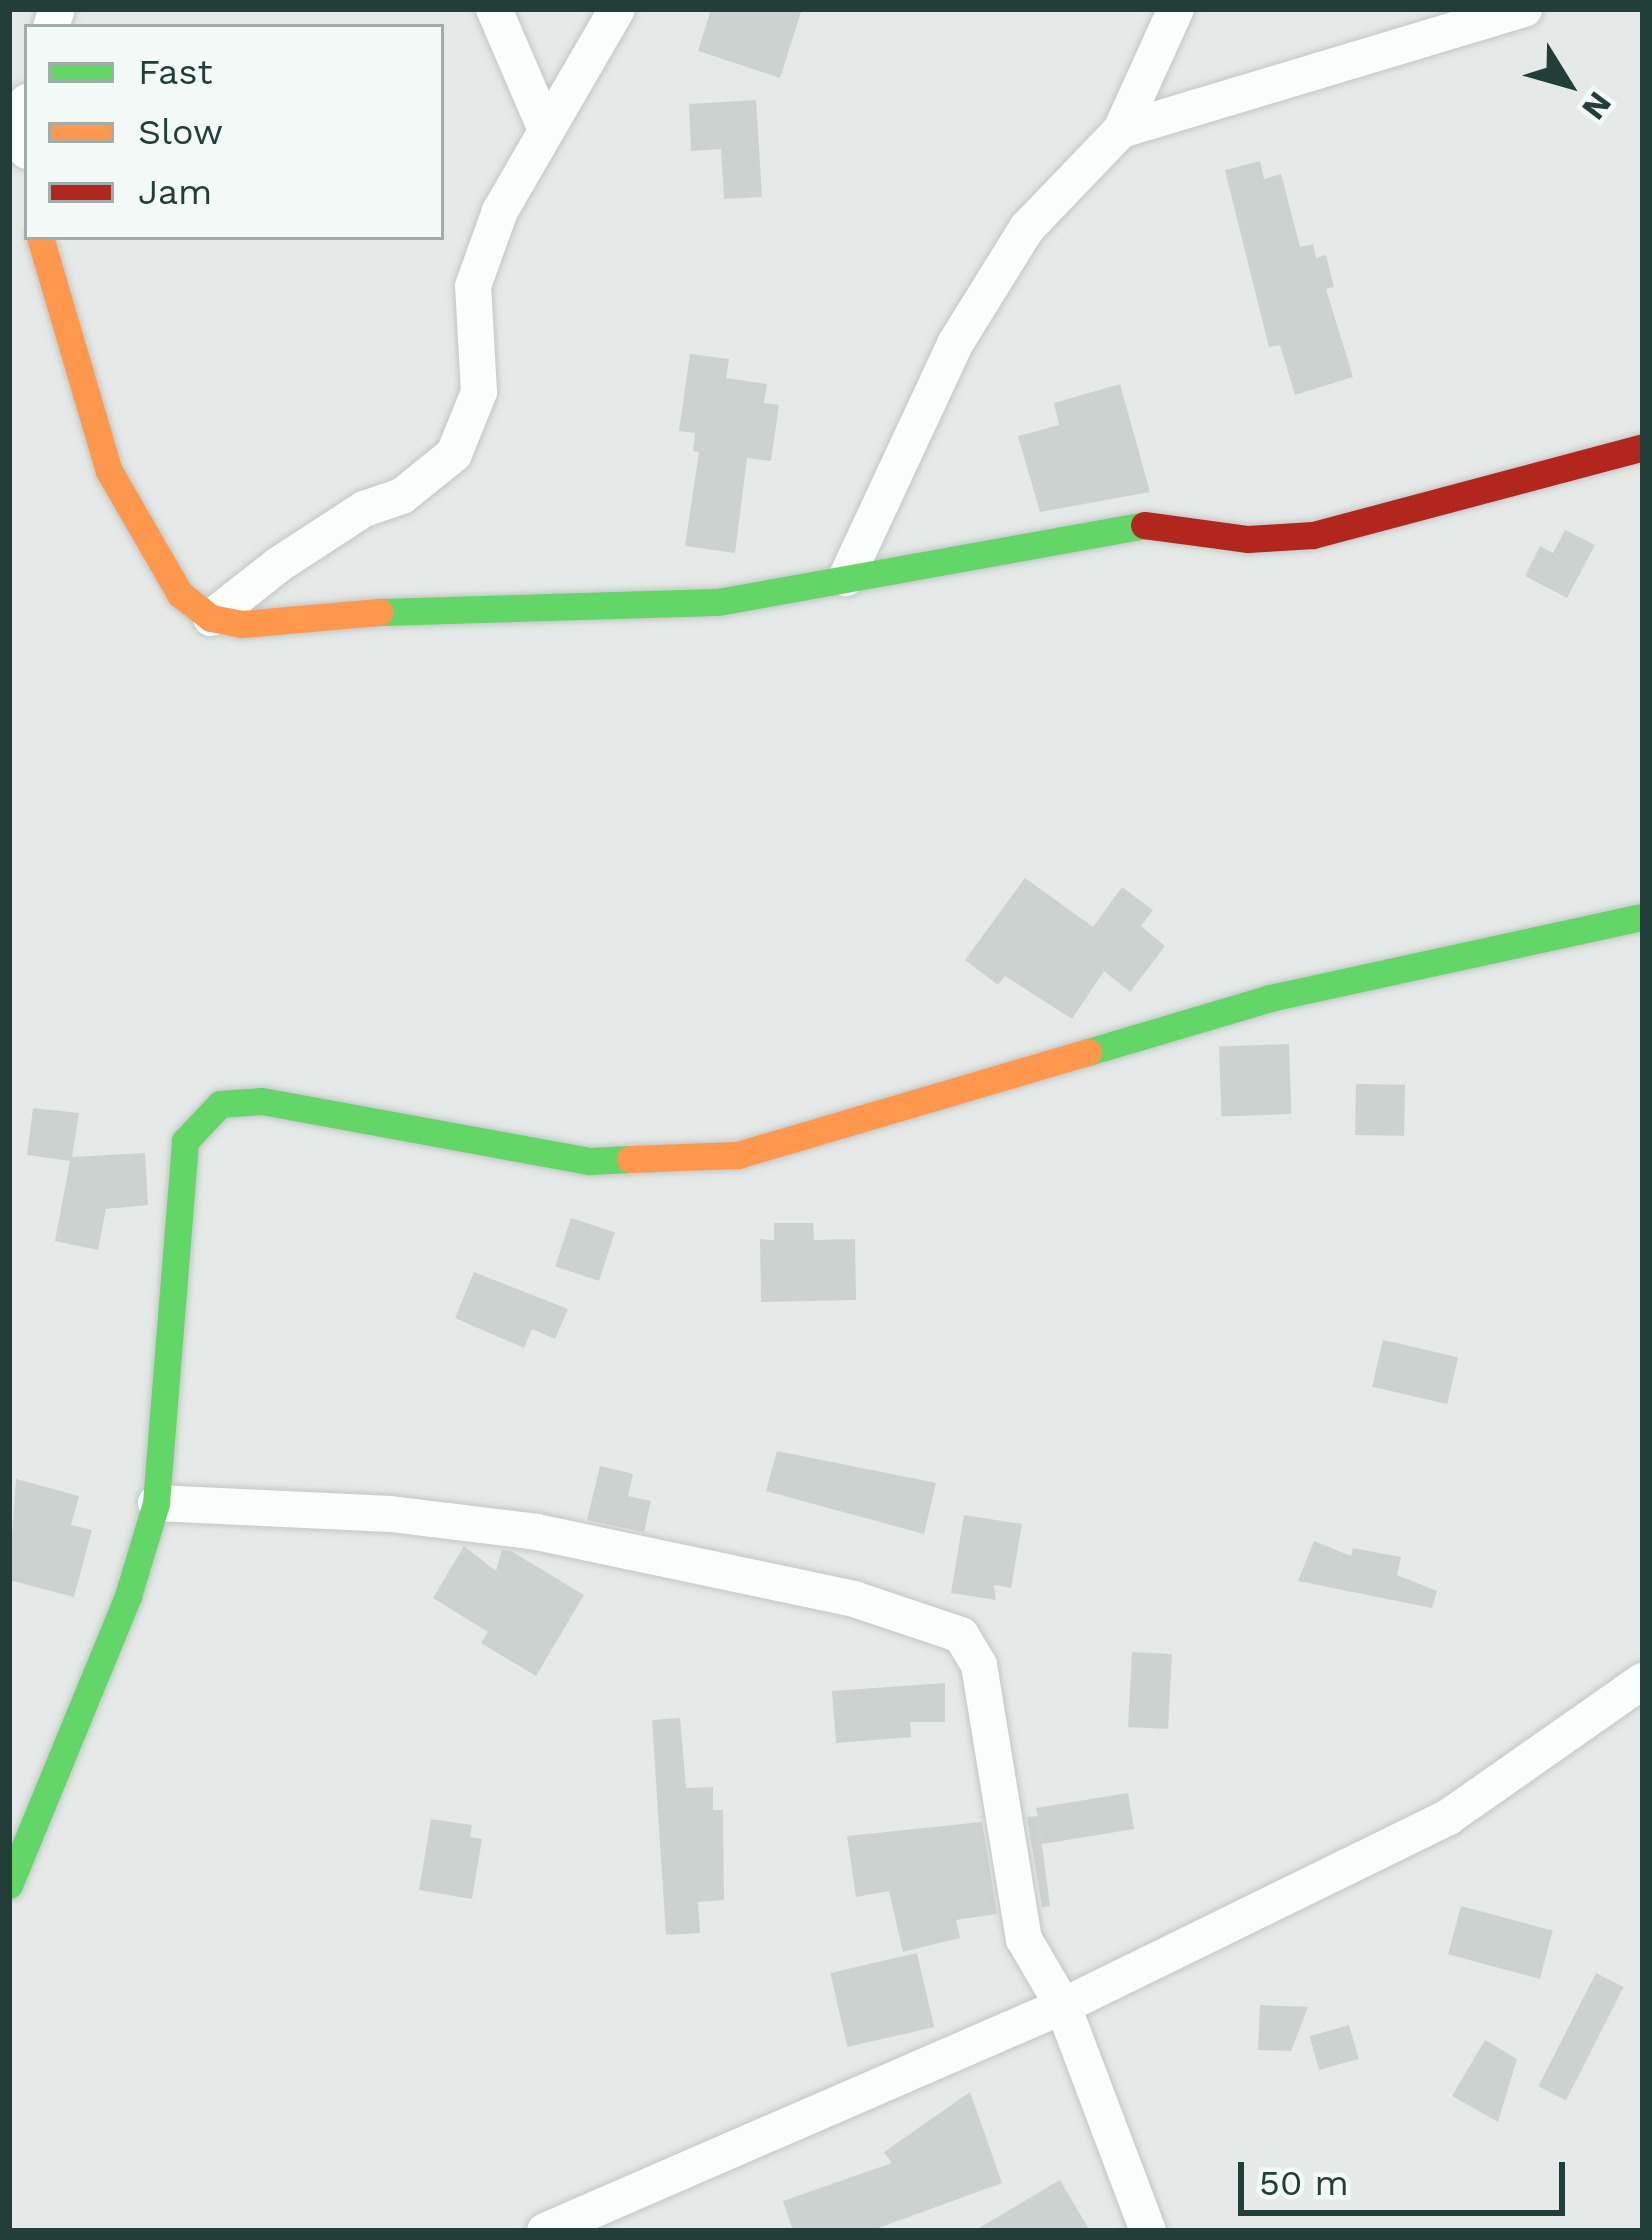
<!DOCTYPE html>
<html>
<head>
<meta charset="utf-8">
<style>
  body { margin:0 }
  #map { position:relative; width:1652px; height:2240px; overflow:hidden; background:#e5eae8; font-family:"Work Sans",sans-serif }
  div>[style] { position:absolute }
  .building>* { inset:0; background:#ccd2d0; transform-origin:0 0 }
  .roads { filter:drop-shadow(0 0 3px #c2c7c5) drop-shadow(0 0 3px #c2c7c5) }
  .street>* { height:36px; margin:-18px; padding:0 18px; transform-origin:18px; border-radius:18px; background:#fbfcfc }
  .fast>* { height:27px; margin:-13.5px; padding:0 13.5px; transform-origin:13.5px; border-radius:13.5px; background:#63d668 }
  .slow>* { height:27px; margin:-13.5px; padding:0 13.5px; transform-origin:13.5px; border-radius:13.5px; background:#ff974d }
  .jam>* { height:27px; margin:-13.5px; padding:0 13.5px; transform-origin:13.5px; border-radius:13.5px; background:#b3261e }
  span { translate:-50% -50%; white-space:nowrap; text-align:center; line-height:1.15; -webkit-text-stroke:12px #f3f9f6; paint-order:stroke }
  .frame { position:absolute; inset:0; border:12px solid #223e38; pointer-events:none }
  .legend { position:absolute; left:24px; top:24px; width:420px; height:216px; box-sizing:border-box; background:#f3f9f6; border:3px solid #9faeaa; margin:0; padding:15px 21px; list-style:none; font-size:36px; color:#223e38 }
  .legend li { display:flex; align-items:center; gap:24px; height:60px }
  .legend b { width:60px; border:3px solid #9faeaa }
  .north { position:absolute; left:1508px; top:24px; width:120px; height:120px; -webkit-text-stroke:9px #f3f9f6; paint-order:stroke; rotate:127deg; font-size:33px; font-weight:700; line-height:48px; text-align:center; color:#223e38 }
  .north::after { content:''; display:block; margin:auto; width:42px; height:54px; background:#223e38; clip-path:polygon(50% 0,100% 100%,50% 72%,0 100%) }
  .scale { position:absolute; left:1238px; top:2162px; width:327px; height:54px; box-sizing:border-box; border:6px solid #223e38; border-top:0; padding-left:15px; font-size:36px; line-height:42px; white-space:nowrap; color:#223e38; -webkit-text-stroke:9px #f3f9f6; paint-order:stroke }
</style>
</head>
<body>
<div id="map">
  <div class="building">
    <i style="clip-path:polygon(711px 9px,802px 9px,780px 78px,698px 51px)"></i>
    <i style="clip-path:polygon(756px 100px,762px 197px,724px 199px,721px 149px,691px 151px,689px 104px)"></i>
    <i style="clip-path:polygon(1260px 161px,1264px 179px,1281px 174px,1300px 247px,1313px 244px,1316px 258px,1326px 255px,1334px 287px,1326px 289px,1353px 377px,1295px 395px,1280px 345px,1269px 347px,1225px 170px)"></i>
    <i style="clip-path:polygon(690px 354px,729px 359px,726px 378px,767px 384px,764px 403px,779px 405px,771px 461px,747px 458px,735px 553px,685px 546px,699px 452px,693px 451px,695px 433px,679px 431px)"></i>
    <i style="clip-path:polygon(1120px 384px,1150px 492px,1040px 512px,1018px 436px,1059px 425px,1054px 403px)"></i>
    <i style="clip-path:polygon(1565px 530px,1595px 545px,1567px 598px,1525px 576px,1540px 546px,1553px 553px)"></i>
    <i style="clip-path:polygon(1025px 878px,1093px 927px,1122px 887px,1153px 910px,1141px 926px,1165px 946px,1130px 992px,1104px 971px,1072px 1019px,1005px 976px,998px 985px,965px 960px)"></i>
    <i style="left:1289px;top:1044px;width:70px;height:70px;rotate:88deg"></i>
    <i style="left:1356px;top:1084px;width:49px;height:51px;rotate:1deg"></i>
    <i style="clip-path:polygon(33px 1108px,79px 1113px,72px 1157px,145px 1153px,148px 1205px,106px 1209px,98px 1250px,55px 1241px,70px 1161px,27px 1155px)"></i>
    <i style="left:571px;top:1218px;width:46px;height:51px;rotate:18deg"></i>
    <i style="clip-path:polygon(774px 1223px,813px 1223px,814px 1240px,855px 1239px,856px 1300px,761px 1302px,760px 1239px,774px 1240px)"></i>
    <i style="clip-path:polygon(474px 1272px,568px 1309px,555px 1339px,532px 1329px,524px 1348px,455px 1318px)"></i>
    <i style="left:1383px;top:1340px;width:77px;height:48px;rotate:13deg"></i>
    <i style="clip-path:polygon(777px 1451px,936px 1483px,924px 1534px,766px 1491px)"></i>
    <i style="clip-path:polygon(600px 1466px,633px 1474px,628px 1496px,651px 1501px,644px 1532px,587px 1520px)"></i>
    <i style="clip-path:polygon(16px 1479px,79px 1496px,71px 1525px,92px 1530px,74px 1597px,9px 1580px)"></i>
    <i style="clip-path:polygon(964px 1515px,1022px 1524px,1011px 1588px,994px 1585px,996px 1600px,951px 1593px)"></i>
    <i style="clip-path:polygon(1314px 1541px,1351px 1556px,1353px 1548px,1401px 1557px,1397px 1575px,1437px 1591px,1432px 1608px,1298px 1581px)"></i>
    <i style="clip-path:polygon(464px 1546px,496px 1571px,502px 1550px,511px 1551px,584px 1595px,536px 1676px,481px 1643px,488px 1632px,433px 1598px)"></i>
    <i style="left:1132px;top:1652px;width:40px;height:75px;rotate:3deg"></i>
    <i style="clip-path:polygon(945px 1683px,945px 1722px,910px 1722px,911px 1737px,836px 1743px,832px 1691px)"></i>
    <i style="clip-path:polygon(680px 1718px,686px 1788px,713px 1787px,713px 1810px,723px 1810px,724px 1900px,698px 1902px,700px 1933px,666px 1935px,652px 1720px)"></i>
    <i style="clip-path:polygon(1128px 1793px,1134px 1829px,1042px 1844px,1039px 1823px,1050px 1906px,1042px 1907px,1027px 1817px,1038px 1816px,1036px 1808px)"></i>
    <i style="clip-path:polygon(431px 1819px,472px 1825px,470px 1837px,482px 1839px,472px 1899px,419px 1890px)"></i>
    <i style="clip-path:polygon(982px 1822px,997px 1914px,956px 1920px,960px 1938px,903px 1952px,889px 1891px,856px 1897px,847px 1836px)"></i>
    <i style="left:1461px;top:1906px;width:95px;height:50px;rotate:15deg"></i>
    <i style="left:917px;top:1953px;width:76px;height:89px;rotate:77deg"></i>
    <i style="left:1596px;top:1973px;width:31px;height:127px;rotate:27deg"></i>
    <i style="clip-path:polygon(1260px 2005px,1308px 2007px,1291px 2051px,1258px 2050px)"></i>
    <i style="left:1349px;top:2025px;width:35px;height:41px;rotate:74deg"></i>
    <i style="clip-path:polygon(1485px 2040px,1517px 2059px,1498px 2122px,1452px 2096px)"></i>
    <i style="clip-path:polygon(970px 2092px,1002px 2183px,870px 2231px,793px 2231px,783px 2201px,892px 2163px,884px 2152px)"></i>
    <i style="clip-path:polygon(1060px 2180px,1090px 2231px,974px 2231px)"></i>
  </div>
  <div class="roads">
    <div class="street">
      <i style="left:494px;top:9px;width:126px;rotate:66.7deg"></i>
      <i style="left:51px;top:27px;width:19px;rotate:-72deg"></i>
      <i style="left:27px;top:102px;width:49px;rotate:90deg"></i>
      <i style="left:1121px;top:130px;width:133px;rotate:-65.6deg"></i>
      <i style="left:846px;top:578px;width:258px;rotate:-65deg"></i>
      <i style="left:955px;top:344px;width:137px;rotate:-58.2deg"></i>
      <i style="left:1027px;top:228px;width:136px;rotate:-46.2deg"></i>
      <i style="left:1121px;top:130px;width:421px;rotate:-16.7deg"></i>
      <i style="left:211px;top:618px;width:85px;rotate:-38.3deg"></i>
      <i style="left:278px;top:565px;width:103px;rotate:-33.1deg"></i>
      <i style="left:364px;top:509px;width:40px;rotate:-18.9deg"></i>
      <i style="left:402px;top:496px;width:67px;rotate:-38.9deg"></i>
      <i style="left:454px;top:454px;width:67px;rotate:-68deg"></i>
      <i style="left:479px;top:392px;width:106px;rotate:-93.2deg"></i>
      <i style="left:473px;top:286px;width:80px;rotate:-70.2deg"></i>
      <i style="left:500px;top:211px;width:233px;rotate:-59.9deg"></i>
      <i style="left:156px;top:1503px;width:235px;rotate:2.7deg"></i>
      <i style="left:391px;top:1514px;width:147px;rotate:7deg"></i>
      <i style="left:537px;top:1532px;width:324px;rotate:11.9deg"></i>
      <i style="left:854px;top:1599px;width:113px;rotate:18.6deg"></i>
      <i style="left:961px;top:1635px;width:35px;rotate:59deg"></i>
      <i style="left:979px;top:1665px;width:278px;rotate:80.7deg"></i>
      <i style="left:1024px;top:1939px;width:78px;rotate:59.8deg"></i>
      <i style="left:1063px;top:2006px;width:241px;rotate:69.3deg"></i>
      <i style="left:545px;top:2231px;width:565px;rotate:-23.48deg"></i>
      <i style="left:1063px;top:2006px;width:428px;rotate:-26.1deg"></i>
      <i style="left:1447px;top:1818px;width:239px;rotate:-35deg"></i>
    </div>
    <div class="fast">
      <i style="left:379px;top:612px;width:339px;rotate:-1.7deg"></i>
      <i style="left:718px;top:602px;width:433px;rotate:-10.2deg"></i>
      <i style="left:1088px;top:1052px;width:190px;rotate:-16.5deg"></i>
      <i style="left:1270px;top:998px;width:382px;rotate:-12.3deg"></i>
      <i style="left:9px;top:1885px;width:313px;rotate:-67.6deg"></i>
      <i style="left:128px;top:1596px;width:97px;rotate:-73.2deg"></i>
      <i style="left:156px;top:1503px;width:363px;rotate:-85.4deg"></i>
      <i style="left:185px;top:1141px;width:51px;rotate:-46.6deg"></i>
      <i style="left:220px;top:1104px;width:42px;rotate:-4.1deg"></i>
      <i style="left:262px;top:1101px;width:333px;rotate:10.4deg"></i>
      <i style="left:590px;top:1161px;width:40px;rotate:-2.9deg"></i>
    </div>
    <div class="slow">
      <i style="left:40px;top:237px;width:244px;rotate:73.6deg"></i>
      <i style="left:109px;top:471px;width:142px;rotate:60deg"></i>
      <i style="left:180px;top:594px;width:39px;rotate:38deg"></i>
      <i style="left:211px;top:618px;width:32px;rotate:11deg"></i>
      <i style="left:242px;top:624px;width:138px;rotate:-5deg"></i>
      <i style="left:630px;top:1159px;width:108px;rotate:-2.1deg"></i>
      <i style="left:738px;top:1155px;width:365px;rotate:-16.4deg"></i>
    </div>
    <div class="jam">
      <i style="left:1144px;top:525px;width:105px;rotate:7.7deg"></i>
      <i style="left:1248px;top:539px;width:65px;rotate:-3.5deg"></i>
      <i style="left:1313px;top:535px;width:342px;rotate:-14.9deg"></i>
    </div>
  </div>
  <div class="frame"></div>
  <ul class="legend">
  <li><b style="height:15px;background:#63d668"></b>Fast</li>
  <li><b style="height:15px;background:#ff974d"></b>Slow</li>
  <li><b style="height:15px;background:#b3261e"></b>Jam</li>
  </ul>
  <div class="north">N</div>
  <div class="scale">50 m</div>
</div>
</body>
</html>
